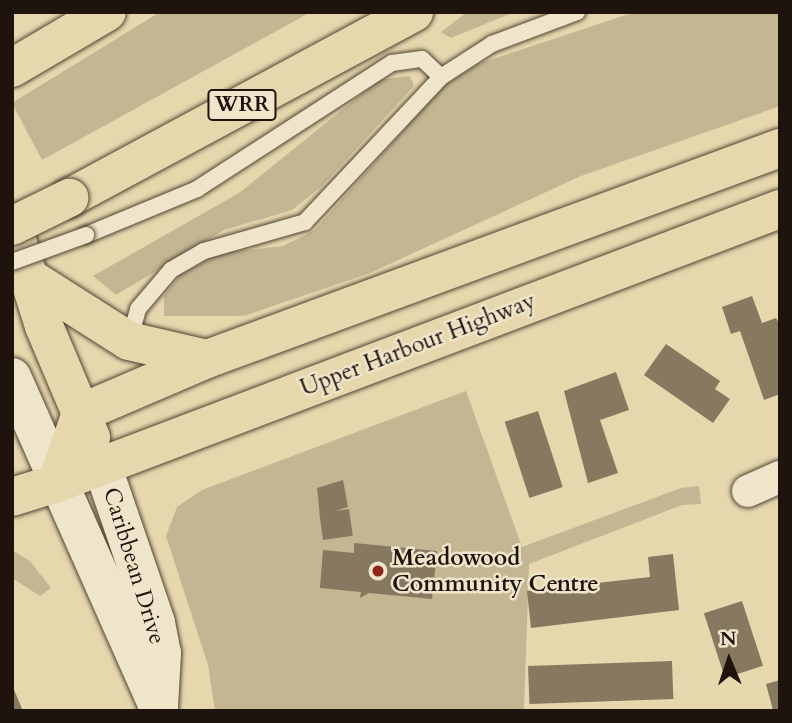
<!DOCTYPE html>
<html>
<head>
<meta charset="utf-8">
<style>
  body { margin:0 }
  #map { position:relative; width:792px; height:723px; overflow:hidden; background:#e6d7ad; font-family:Cardo,serif }
  div>[style] { position:absolute }
  .green>* { inset:0; background:#c4b692 }
  .building>* { inset:0; background:#867960; transform-origin:0 0 }
  .roads { filter:drop-shadow(0 0 2px #514435) drop-shadow(0 0 2px #514435) }
  .service>* { height:16px; margin:-8px; padding:0 8px; transform-origin:8px; border-radius:8px; background:#efe5ca }
  .minor>* { height:32px; margin:-16px; padding:0 16px; transform-origin:16px; border-radius:16px; background:#efe5ca }
  .secondary>* { height:38px; margin:-19px; padding:0 19px; transform-origin:19px; border-radius:19px; background:#efe5ca }
  .primary>* { height:38px; margin:-19px; padding:0 19px; transform-origin:19px; border-radius:19px; background:#e6d7ad }
  .motorway>* { height:38px; margin:-19px; padding:0 19px; transform-origin:19px; border-radius:19px; background:#e6d7ad }
  .bridges { filter:drop-shadow(0 0 2px #514435) drop-shadow(0 0 2px #514435) }
  .service-bridge>* { height:16px; margin:-8px; padding:0 8px; transform-origin:8px; border-radius:8px; background:#efe5ca }
  .motorway-bridge>* { height:38px; margin:-19px; padding:0 19px; transform-origin:19px; border-radius:19px; background:#e6d7ad }
  .dots>* { width:19px; height:19px; translate:-50% -50%; box-sizing:border-box; border:4px solid #efe5ca; border-radius:50% }
  span { translate:-50% -50%; white-space:nowrap; text-align:center; line-height:1.15; -webkit-text-stroke:5px #efe5ca; paint-order:stroke }
  .shield-label span { padding:2px 5px; background:#efe5ca; border:2px solid; border-radius:5px; -webkit-text-stroke-width:0 }
  .shield-label { font-size:21px; color:#1f130d; font-weight:700 }
  .street-label { font-size:23px; color:#1f130d }
  .poi-label { font-size:23px; color:#1f130d; font-weight:700 }
  .left { translate:0 -50%; text-align:left }
  .frame { position:absolute; inset:0; border:14px solid #1f130d; pointer-events:none }
  .north { position:absolute; left:694px; top:625px; width:70px; height:70px; -webkit-text-stroke:5px #efe5ca; paint-order:stroke; rotate:358deg; font-size:19px; font-weight:700; line-height:28px; text-align:center; color:#1f130d }
  .north::after { content:''; display:block; margin:auto; width:24px; height:32px; background:#1f130d; clip-path:polygon(50% 0,100% 100%,50% 72%,0 100%) }
</style>
</head>
<body>
<div id="map">
  <div class="green">
    <i style="clip-path:polygon(160px 12px,311px 12px,42px 160px,12px 103px)"></i>
    <i style="clip-path:polygon(467px 12px,514px 12px,451px 38px,441px 32px)"></i>
    <i style="clip-path:polygon(635px 12px,780px 12px,780px 106px,581px 176px,370px 273px,244px 316px,164px 316px,164px 296px,181px 274px,221px 253px,283px 246px,315px 230px,442px 87px,478px 64px)"></i>
    <i style="clip-path:polygon(410px 76px,414px 86px,322px 186px,292px 210px,224px 230px,116px 295px,93px 276px,239px 193px,379px 80px)"></i>
    <i style="clip-path:polygon(466px 391px,522px 547px,681px 488px,699px 486px,701px 504px,682px 505px,529px 564px,524px 711px,215px 711px,208px 665px,166px 536px,177px 507px,202px 490px)"></i>
    <i style="clip-path:polygon(12px 550px,30px 561px,51px 588px,40px 596px,12px 578px)"></i>
  </div>
  <div class="building">
    <i style="clip-path:polygon(752px 296px,762px 323px,776px 318px,780px 325px,780px 394px,764px 400px,740px 331px,731px 334px,722px 307px)"></i>
    <i style="clip-path:polygon(666px 344px,720px 381px,715px 389px,730px 399px,713px 423px,644px 375px)"></i>
    <i style="clip-path:polygon(616px 372px,629px 410px,600px 420px,618px 473px,588px 483px,564px 391px)"></i>
    <i style="left:538px;top:411px;width:80px;height:35px;rotate:72deg"></i>
    <i style="clip-path:polygon(343px 480px,348px 507px,320px 516px,317px 488px)"></i>
    <i style="left:349px;top:509px;width:27px;height:30px;rotate:82deg"></i>
    <i style="clip-path:polygon(354px 543px,437px 551px,432px 599px,369px 593px,360px 598px,361px 592px,320px 588px,323px 550px,354px 553px)"></i>
    <i style="clip-path:polygon(673px 554px,679px 610px,531px 628px,527px 591px,650px 577px,648px 557px)"></i>
    <i style="left:742px;top:601px;width:68px;height:40px;rotate:72deg"></i>
    <i style="left:672px;top:661px;width:38px;height:144px;rotate:88deg"></i>
    <i style="clip-path:polygon(780px 680px,780px 708px,773px 710px,766px 684px)"></i>
    <i style="clip-path:polygon(12px 685px,23px 711px,12px 711px)"></i>
  </div>
  <div class="roads">
    <div class="service">
      <i style="left:86px;top:235px;width:120px;rotate:-22.5deg"></i>
      <i style="left:197px;top:189px;width:232px;rotate:-32.9deg"></i>
      <i style="left:392px;top:63px;width:30px;rotate:-8deg"></i>
      <i style="left:422px;top:59px;width:26px;rotate:43deg"></i>
      <i style="left:129px;top:341px;width:33px;rotate:-74deg"></i>
      <i style="left:138px;top:309px;width:51px;rotate:-49.8deg"></i>
      <i style="left:171px;top:270px;width:38px;rotate:-30deg"></i>
      <i style="left:204px;top:251px;width:105px;rotate:-16deg"></i>
      <i style="left:305px;top:222px;width:199px;rotate:-46.8deg"></i>
      <i style="left:441px;top:77px;width:61px;rotate:-32.9deg"></i>
      <i style="left:492px;top:44px;width:91px;rotate:-20.6deg"></i>
    </div>
    <div class="minor">
      <i style="left:748px;top:491px;width:35px;rotate:-24deg"></i>
    </div>
    <div class="secondary">
      <i style="left:12px;top:377px;width:363px;rotate:66.1deg"></i>
      <i style="left:102px;top:465px;width:167px;rotate:71.1deg"></i>
      <i style="left:156px;top:623px;width:31px;rotate:79deg"></i>
      <i style="left:162px;top:653px;width:53px;rotate:93.2deg"></i>
    </div>
    <div class="primary">
      <i style="left:12px;top:224px;width:107px;rotate:72.6deg"></i>
      <i style="left:44px;top:326px;width:121px;rotate:67.1deg"></i>
      <i style="left:30px;top:278px;width:117px;rotate:32.5deg"></i>
      <i style="left:129px;top:341px;width:80px;rotate:13deg"></i>
      <i style="left:57px;top:483px;width:74px;rotate:-71.1deg"></i>
      <i style="left:81px;top:413px;width:137px;rotate:-23.2deg"></i>
      <i style="left:207px;top:359px;width:611px;rotate:-20.22deg"></i>
      <i style="left:57px;top:483px;width:773px;rotate:-20.76deg"></i>
    </div>
    <div class="motorway">
      <i style="left:12px;top:68px;width:110px;rotate:-30.5deg"></i>
      <i style="left:69px;top:198px;width:392px;rotate:-28.3deg"></i>
      <i style="left:12px;top:497px;width:47px;rotate:-17.3deg"></i>
    </div>
  </div>
  <div class="bridges">
    <div class="service-bridge">
      <i style="left:12px;top:262px;width:79px;rotate:-20deg"></i>
    </div>
    <div class="motorway-bridge">
      <i style="left:12px;top:226px;width:64px;rotate:-26.2deg"></i>
    </div>
  </div>
  <div class="dots">
    <i style="left:378px;top:571px;background:#8f2418"></i>
  </div>
  <div class="shield-label">
    <span style="left:242px;top:105px">WRR</span>
  </div>
  <div class="street-label">
    <span style="left:418px;top:345px;rotate:-21deg">Upper Harbour Highway</span>
    <span style="left:134px;top:566px;rotate:73deg">Caribbean Drive</span>
  </div>
  <div class="poi-label">
    <span class="left" style="left:392px;top:571px">Meadowood<br>Community Centre</span>
  </div>
  <div class="frame"></div>
  <div class="north">N</div>
</div>
</body>
</html>
